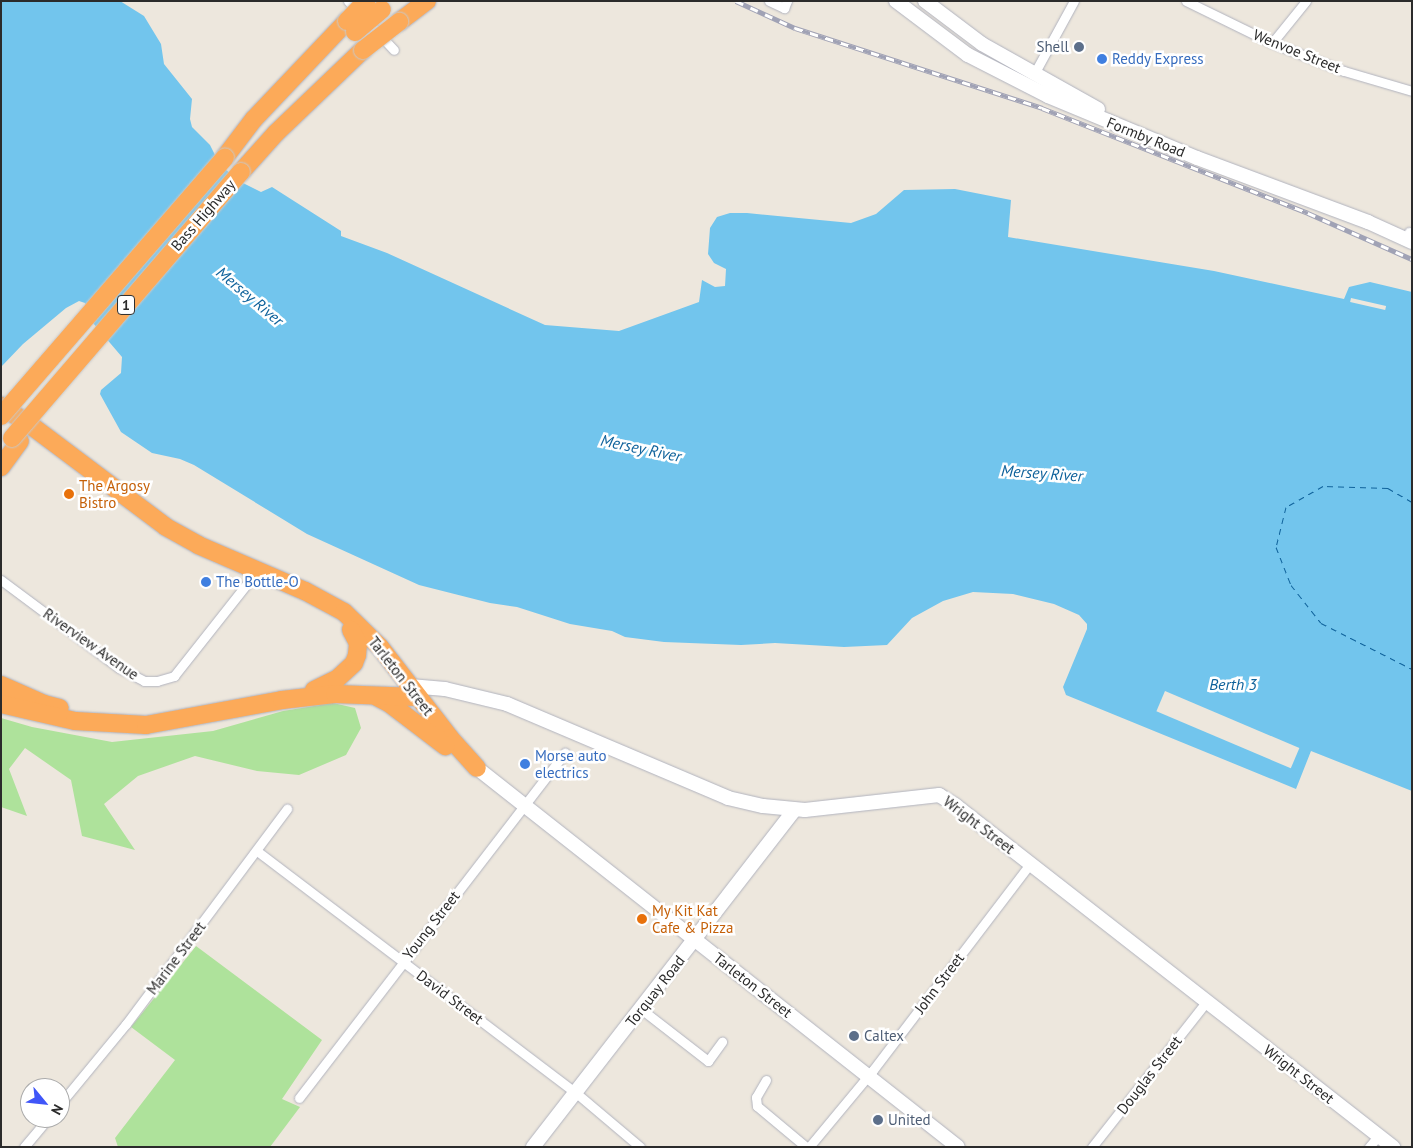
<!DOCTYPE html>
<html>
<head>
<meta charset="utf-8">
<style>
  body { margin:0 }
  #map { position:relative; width:1413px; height:1148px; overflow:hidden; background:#ede7dd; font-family:"PT Sans",sans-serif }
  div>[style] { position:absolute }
  .green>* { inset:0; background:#aee29b }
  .water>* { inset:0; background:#72c5ed }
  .pier>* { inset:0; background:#ede7dd; transform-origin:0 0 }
  .ferry>* { height:1px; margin-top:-0.5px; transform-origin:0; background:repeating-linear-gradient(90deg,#0f629b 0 6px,transparent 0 11px) }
  .roads { filter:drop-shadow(0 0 1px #b1b3be) drop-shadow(0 0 1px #b1b3be) }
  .street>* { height:9px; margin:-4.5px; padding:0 4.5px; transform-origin:4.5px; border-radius:4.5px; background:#fff }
  .secondary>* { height:14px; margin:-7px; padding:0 7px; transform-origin:7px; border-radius:7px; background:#fff }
  .highway>* { height:18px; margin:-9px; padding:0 9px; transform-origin:9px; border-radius:9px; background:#fcaa59 }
  .rail>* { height:4.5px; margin-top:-2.25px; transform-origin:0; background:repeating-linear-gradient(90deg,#fff 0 8px,#a0a2b5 0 16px); box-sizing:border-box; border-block:1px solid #a0a2b5 }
  .bridges { filter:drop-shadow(0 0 1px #c8c8c8) drop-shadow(0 0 1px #c8c8c8) }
  .highway-bridge>* { height:18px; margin:-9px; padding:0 9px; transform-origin:9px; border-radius:9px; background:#fcaa59 }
  .dots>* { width:14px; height:14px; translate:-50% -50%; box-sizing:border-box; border:2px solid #fff; border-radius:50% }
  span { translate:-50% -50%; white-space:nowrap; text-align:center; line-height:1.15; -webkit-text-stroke:5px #fff; paint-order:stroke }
  .shield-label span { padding:1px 4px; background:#fff; border:1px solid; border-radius:4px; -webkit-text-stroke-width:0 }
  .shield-label { font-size:14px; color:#2b2b2b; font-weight:700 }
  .service-label { font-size:15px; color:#4e5e75 }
  .right { translate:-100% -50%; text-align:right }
  .left { translate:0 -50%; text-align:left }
  .street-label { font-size:15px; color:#2b2b2b }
  .shop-label { font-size:15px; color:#366cbe }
  .food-label { font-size:15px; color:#c56008 }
  .water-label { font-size:16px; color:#0f629b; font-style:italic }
  .frame { position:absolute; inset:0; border:2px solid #2b2b2b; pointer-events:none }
  .north { position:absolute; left:20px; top:1078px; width:50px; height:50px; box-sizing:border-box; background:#fff; border:1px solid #aaa; border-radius:50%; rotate:118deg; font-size:14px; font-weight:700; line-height:20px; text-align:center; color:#2b2b2b }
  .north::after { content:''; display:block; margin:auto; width:18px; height:22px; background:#4056f8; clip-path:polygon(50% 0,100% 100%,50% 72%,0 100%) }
</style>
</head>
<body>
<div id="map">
  <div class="green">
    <i style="clip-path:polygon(333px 703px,355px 708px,361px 728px,346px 755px,299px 775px,257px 771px,195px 756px,138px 776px,104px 804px,135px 850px,82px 836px,71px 780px,25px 748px,9px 769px,27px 816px,1px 807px,1px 718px,32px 727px,112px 742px,213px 731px,283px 711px)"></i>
    <i style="clip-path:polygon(196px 946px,322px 1040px,282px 1099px,300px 1107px,270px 1147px,118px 1147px,115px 1138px,175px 1060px,131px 1027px)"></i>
  </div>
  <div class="water">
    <i style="clip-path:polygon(1px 1px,120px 1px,144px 16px,161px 44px,164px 64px,192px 99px,190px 119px,192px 127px,210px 145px,220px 165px,241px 182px,261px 192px,272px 187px,341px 231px,341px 236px,387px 253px,545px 325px,619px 331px,699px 302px,702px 280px,715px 287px,725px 286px,726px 269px,714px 263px,708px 254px,710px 228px,717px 217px,730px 213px,747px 213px,851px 223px,876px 214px,904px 190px,955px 189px,1011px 200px,1008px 237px,1214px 271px,1344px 299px,1349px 287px,1370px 282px,1412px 292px,1412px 791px,1311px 751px,1296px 789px,1066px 695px,1063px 687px,1087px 629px,1087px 624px,1079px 615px,1054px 604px,1013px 594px,973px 592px,943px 601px,912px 618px,887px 645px,844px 647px,775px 643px,741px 645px,664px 642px,625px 637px,612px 631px,570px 624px,517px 607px,490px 603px,419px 585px,307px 534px,194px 465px,180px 459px,152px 453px,121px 432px,100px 394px,101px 390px,121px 373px,122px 357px,93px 323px,85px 303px,79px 301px,66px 308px,23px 344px,1px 367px)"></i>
  </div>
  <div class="pier">
    <i style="left:1351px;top:298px;width:36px;height:4px;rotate:13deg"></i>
    <i style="left:1165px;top:691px;width:146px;height:22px;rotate:23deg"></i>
  </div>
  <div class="ferry">
    <i style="left:1412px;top:502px;width:28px;rotate:-150deg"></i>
    <i style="left:1388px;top:488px;width:65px;rotate:-178.2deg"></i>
    <i style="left:1323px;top:486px;width:43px;rotate:150.4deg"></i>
    <i style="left:1286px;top:507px;width:41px;rotate:104deg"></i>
    <i style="left:1276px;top:547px;width:41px;rotate:68.5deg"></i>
    <i style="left:1291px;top:585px;width:48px;rotate:51.7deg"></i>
    <i style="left:1321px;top:623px;width:102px;rotate:26.8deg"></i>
  </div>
  <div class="roads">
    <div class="street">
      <i style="left:348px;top:1px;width:67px;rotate:46.8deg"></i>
      <i style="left:769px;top:1px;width:17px;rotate:25deg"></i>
      <i style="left:784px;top:8px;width:8px;rotate:-67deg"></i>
      <i style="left:1186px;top:1px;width:96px;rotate:26deg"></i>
      <i style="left:1272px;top:43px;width:77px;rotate:21.3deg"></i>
      <i style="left:1344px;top:71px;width:71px;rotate:16.4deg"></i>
      <i style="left:1272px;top:43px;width:54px;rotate:-51deg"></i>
      <i style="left:1034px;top:74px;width:83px;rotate:-61.3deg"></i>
      <i style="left:1409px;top:232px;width:3px;rotate:18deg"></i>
      <i style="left:1px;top:580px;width:147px;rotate:36.7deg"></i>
      <i style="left:119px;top:668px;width:28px;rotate:27deg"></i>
      <i style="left:144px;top:681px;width:13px"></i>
      <i style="left:157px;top:681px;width:18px;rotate:-16deg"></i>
      <i style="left:174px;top:676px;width:134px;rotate:-51.7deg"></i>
      <i style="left:257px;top:851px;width:399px;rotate:37.2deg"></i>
      <i style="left:575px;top:1092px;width:85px;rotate:40.2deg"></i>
      <i style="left:641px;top:1009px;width:85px;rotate:37.8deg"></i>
      <i style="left:708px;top:1061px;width:24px;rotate:-54deg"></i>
      <i style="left:766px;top:1080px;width:20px;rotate:120deg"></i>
      <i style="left:756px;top:1097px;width:9px;rotate:84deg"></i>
      <i style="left:757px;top:1106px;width:64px;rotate:39.9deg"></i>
      <i style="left:299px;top:1098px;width:436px;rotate:-52.4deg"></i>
      <i style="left:60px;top:1104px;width:104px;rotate:-50.5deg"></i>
      <i style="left:126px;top:1024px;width:269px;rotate:-53.2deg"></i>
      <i style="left:24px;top:1147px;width:38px;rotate:-50deg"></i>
      <i style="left:809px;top:1147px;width:100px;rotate:-50.3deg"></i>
      <i style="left:873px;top:1070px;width:259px;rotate:-52.7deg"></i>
      <i style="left:1092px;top:1147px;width:184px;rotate:-51.8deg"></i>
      <i style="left:1369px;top:1147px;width:16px;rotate:-50deg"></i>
    </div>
    <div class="secondary">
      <i style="left:896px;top:1px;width:90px;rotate:36.9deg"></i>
      <i style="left:968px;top:55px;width:90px;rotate:27.1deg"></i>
      <i style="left:1048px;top:96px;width:161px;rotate:22.6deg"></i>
      <i style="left:1197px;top:158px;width:183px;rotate:20.5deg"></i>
      <i style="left:1368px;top:222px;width:48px;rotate:24.4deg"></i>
      <i style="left:925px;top:1px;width:71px;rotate:37deg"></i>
      <i style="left:982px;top:44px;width:133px;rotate:29.3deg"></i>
      <i style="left:410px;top:686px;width:35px;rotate:5deg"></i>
      <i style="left:445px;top:689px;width:64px;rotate:13.6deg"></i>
      <i style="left:507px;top:704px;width:240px;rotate:23deg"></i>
      <i style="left:728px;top:798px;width:36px;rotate:13deg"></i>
      <i style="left:763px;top:806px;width:42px;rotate:5.4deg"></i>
      <i style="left:805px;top:810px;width:135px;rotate:-6.4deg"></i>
      <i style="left:939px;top:795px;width:19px;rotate:32deg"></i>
      <i style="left:955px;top:805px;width:556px;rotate:37.98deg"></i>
      <i style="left:477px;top:768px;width:612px;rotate:38.24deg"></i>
      <i style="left:533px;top:1147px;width:426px;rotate:-52.2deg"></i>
    </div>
    <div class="highway">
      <i style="left:399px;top:22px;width:35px;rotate:-37deg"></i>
      <i style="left:225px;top:157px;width:48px;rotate:-52.7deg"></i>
      <i style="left:254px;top:119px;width:135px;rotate:-46.5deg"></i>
      <i style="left:241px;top:172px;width:52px;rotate:-48.1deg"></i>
      <i style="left:276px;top:133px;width:120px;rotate:-43.7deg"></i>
      <i style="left:1px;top:406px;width:38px;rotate:33deg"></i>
      <i style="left:33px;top:427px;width:166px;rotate:36.9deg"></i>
      <i style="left:166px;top:527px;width:37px;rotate:29deg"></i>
      <i style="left:198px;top:545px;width:116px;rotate:23.3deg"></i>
      <i style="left:305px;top:591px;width:44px;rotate:28.3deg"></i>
      <i style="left:344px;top:612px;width:50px;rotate:44.2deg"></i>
      <i style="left:380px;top:647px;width:115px;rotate:52.4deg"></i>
      <i style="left:450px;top:738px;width:40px;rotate:48deg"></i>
      <i style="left:1px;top:467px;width:32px;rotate:-54deg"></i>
      <i style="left:1px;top:685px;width:47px;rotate:23.8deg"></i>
      <i style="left:44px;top:704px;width:16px;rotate:14deg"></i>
      <i style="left:314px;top:690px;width:25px;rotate:-26deg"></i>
      <i style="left:337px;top:679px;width:23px;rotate:-43deg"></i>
      <i style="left:354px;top:663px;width:9px;rotate:-69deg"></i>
      <i style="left:357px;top:655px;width:12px;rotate:-85deg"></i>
      <i style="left:358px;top:643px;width:15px;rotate:-118deg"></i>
      <i style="left:377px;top:697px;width:13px;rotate:27deg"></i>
      <i style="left:389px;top:703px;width:71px;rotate:37.5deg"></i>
      <i style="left:1px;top:704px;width:76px;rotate:12.9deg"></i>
      <i style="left:75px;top:721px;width:71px;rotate:3.2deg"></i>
      <i style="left:146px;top:725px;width:138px;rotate:-10.4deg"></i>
      <i style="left:282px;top:700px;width:53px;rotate:-6.5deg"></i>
      <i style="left:335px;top:694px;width:82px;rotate:2.1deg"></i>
    </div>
  </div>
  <div class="rail">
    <i style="left:736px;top:1px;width:65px;rotate:24.6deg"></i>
    <i style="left:795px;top:28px;width:260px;rotate:17.9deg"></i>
    <i style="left:1042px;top:108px;width:286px;rotate:21.5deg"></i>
    <i style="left:1308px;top:213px;width:114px;rotate:23.9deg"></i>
  </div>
  <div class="bridges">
    <div class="highway-bridge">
      <i style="left:347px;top:21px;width:28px;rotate:-46deg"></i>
      <i style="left:355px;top:32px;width:35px;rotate:-40deg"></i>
      <i style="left:363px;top:50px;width:46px;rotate:-37.9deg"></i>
      <i style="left:1px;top:416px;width:342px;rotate:-49.1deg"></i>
      <i style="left:12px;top:438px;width:351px;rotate:-49.3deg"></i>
    </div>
  </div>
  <div class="dots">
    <i style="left:1079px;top:47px;background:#5c6f8a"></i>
    <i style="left:1102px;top:59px;background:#3f7fe0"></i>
    <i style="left:69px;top:494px;background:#e8710a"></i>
    <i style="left:206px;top:582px;background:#3f7fe0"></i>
    <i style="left:525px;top:764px;background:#3f7fe0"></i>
    <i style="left:642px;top:919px;background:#e8710a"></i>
    <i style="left:854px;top:1036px;background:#5c6f8a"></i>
    <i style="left:878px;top:1120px;background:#5c6f8a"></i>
  </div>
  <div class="shield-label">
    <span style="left:126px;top:305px">1</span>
  </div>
  <div class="service-label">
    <span class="right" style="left:1069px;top:47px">Shell</span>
    <span class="left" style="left:864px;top:1036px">Caltex</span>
    <span class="left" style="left:888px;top:1120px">United</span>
  </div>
  <div class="street-label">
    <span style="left:1297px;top:51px;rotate:22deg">Wenvoe Street</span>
    <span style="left:1146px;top:137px;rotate:22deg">Formby Road</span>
    <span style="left:203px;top:215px;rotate:-49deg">Bass Highway</span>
    <span style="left:91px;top:644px;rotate:35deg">Riverview Avenue</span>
    <span style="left:401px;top:676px;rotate:52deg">Tarleton Street</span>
    <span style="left:979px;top:825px;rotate:37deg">Wright Street</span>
    <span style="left:431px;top:925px;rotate:-52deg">Young Street</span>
    <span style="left:176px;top:958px;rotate:-53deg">Marine Street</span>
    <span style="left:939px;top:983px;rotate:-53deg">John Street</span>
    <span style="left:753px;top:985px;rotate:38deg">Tarleton Street</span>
    <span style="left:655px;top:991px;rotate:-52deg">Torquay Road</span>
    <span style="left:450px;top:997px;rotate:37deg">David Street</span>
    <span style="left:1299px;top:1074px;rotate:38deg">Wright Street</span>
    <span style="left:1149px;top:1075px;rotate:-52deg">Douglas Street</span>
  </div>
  <div class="shop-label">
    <span class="left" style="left:1112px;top:59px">Reddy Express</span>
    <span class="left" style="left:216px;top:582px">The Bottle-O</span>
    <span class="left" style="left:535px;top:764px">Morse auto<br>electrics</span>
  </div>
  <div class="food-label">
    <span class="left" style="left:79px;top:494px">The Argosy<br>Bistro</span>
    <span class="left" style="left:652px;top:919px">My Kit Kat<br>Cafe &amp; Pizza</span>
  </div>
  <div class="water-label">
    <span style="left:250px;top:296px;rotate:40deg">Mersey River</span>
    <span style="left:641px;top:448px;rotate:12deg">Mersey River</span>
    <span style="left:1042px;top:473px;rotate:4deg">Mersey River</span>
    <span style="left:1233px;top:684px">Berth 3</span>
  </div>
  <div class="frame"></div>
  <div class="north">N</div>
</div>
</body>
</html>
